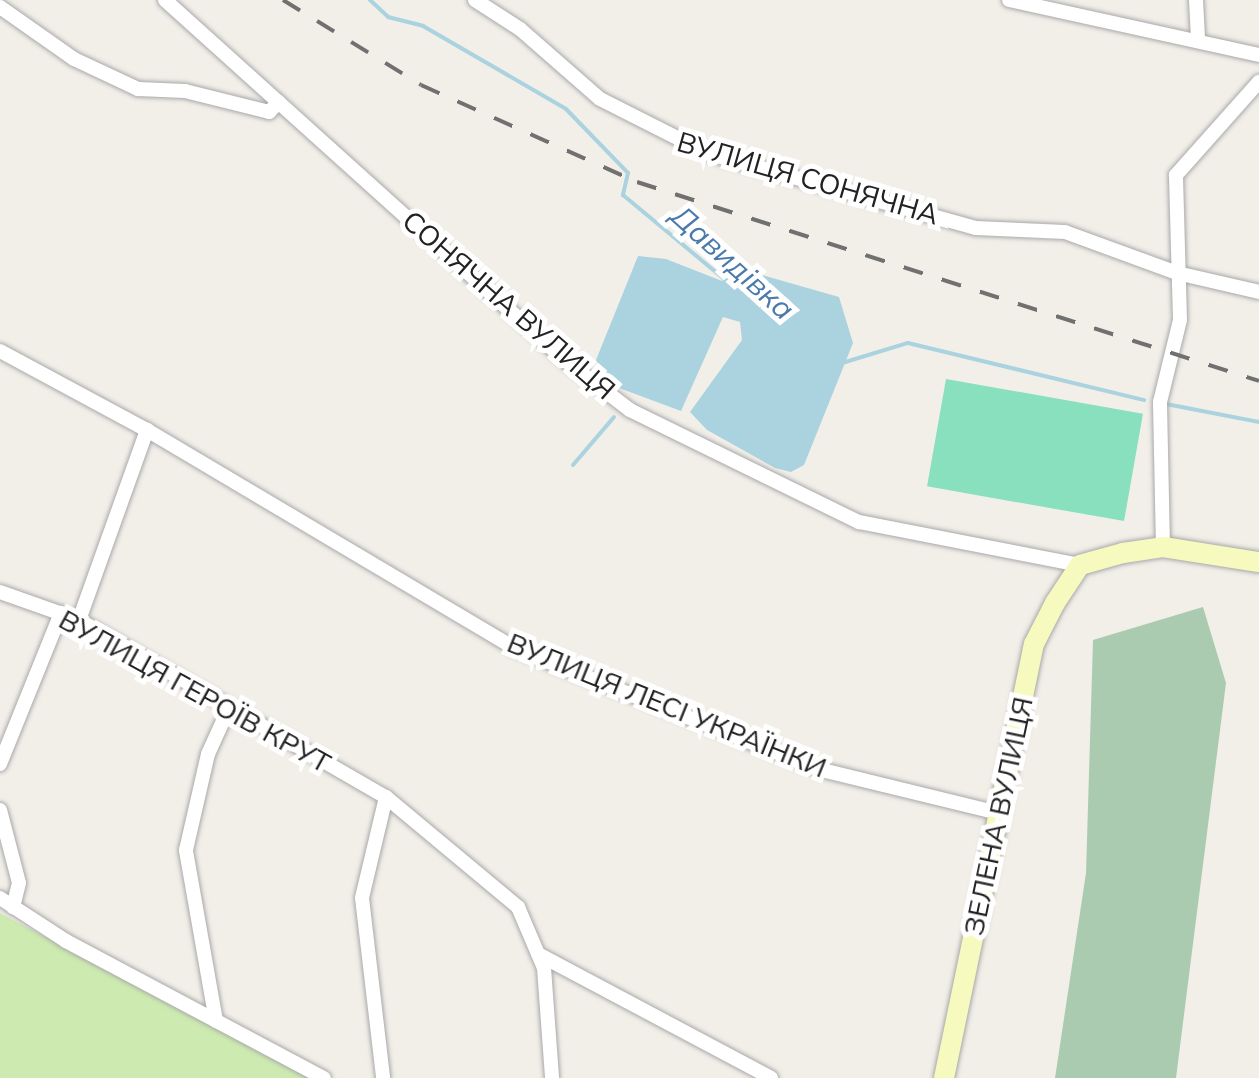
<!DOCTYPE html>
<html>
<head>
<meta charset="utf-8">
<style>
  body { margin:0 }
  #map { position:relative; width:1259px; height:1078px; overflow:hidden; background:#f2efe9; font-family:Mulish,sans-serif }
  div>[style] { position:absolute }
  .grass>* { inset:0; background:#cdebb0 }
  .cemetery>* { inset:0; background:#aacbaf }
  .pitch>* { inset:0; background:#88e0be; transform-origin:0 0 }
  .water>* { inset:0; background:#aad3df }
  .stream>* { height:4px; margin:-2px; padding:0 2px; transform-origin:2px; border-radius:2px; background:#aad3df }
  .roads { filter:drop-shadow(0 0 2px #a9a9a9) drop-shadow(0 0 2px #a9a9a9) }
  .street>* { height:14px; margin:-7px; padding:0 7px; transform-origin:7px; border-radius:7px; background:#fff }
  .secondary>* { height:20px; margin:-10px; padding:0 10px; transform-origin:10px; border-radius:10px; background:#f7fabf }
  .rail>* { height:4px; margin-top:-2px; transform-origin:0; background:repeating-linear-gradient(90deg,#707070 0 20px,transparent 0 40px) }
  span { translate:-50% -50%; white-space:nowrap; text-align:center; line-height:1.15; -webkit-text-stroke:10px #fff; paint-order:stroke }
  .street-label { font-size:28px; color:#222 }
  .water-label { font-size:30px; color:#4a7aab; font-style:italic }
</style>
</head>
<body>
<div id="map">
  <div class="grass">
    <i style="clip-path:polygon(0 913px,311px 1078px,0 1078px)"></i>
  </div>
  <div class="cemetery">
    <i style="clip-path:polygon(1203px 607px,1226px 683px,1176px 1078px,1055px 1078px,1086px 873px,1093px 640px)"></i>
  </div>
  <div class="pitch">
    <i style="left:946px;top:379px;width:200px;height:109px;rotate:10deg"></i>
  </div>
  <div class="water">
    <i style="clip-path:polygon(638px 256px,666px 259px,722px 281px,730px 266px,839px 297px,853px 343px,804px 465px,791px 472px,775px 468px,707px 430px,690px 412px,742px 340px,740px 322px,723px 317px,681px 411px,611px 385px,596px 360px)"></i>
  </div>
  <div class="stream">
    <i style="left:370px;top:0;width:25px;rotate:43deg"></i>
    <i style="left:388px;top:17px;width:36px;rotate:14deg"></i>
    <i style="left:423px;top:26px;width:165px;rotate:30.1deg"></i>
    <i style="left:566px;top:109px;width:89px;rotate:45.9deg"></i>
    <i style="left:628px;top:173px;width:23px;rotate:103deg"></i>
    <i style="left:623px;top:195px;width:131px;rotate:39.7deg"></i>
    <i style="left:842px;top:363px;width:69px;rotate:-16.9deg"></i>
    <i style="left:908px;top:343px;width:243px;rotate:13.6deg"></i>
    <i style="left:1166px;top:404px;width:95px;rotate:11deg"></i>
    <i style="left:573px;top:465px;width:63px;rotate:-49.5deg"></i>
  </div>
  <div class="roads">
    <div class="street">
      <i style="left:165px;top:0;width:541px;rotate:42deg"></i>
      <i style="left:567px;top:362px;width:79px;rotate:37.3deg"></i>
      <i style="left:630px;top:410px;width:255px;rotate:26.1deg"></i>
      <i style="left:859px;top:522px;width:225px;rotate:11deg"></i>
      <i style="left:475px;top:0;width:54px;rotate:32.8deg"></i>
      <i style="left:520px;top:29px;width:106px;rotate:41.2deg"></i>
      <i style="left:600px;top:99px;width:120px;rotate:26.8deg"></i>
      <i style="left:707px;top:153px;width:279px;rotate:15.6deg"></i>
      <i style="left:976px;top:228px;width:89px;rotate:2.6deg"></i>
      <i style="left:1065px;top:232px;width:119px;rotate:20.1deg"></i>
      <i style="left:1177px;top:273px;width:84px;rotate:13deg"></i>
      <i style="left:1009px;top:0;width:256px;rotate:12.4deg"></i>
      <i style="left:1196px;top:0;width:39px;rotate:87deg"></i>
      <i style="left:0;top:7px;width:90px;rotate:35.1deg"></i>
      <i style="left:74px;top:59px;width:71px;rotate:25.1deg"></i>
      <i style="left:138px;top:89px;width:47px;rotate:2.4deg"></i>
      <i style="left:185px;top:91px;width:87px;rotate:14deg"></i>
      <i style="left:269px;top:112px;width:14px;rotate:-45deg"></i>
      <i style="left:0;top:351px;width:167px;rotate:28.3deg"></i>
      <i style="left:147px;top:430px;width:427px;rotate:30.7deg"></i>
      <i style="left:514px;top:648px;width:327px;rotate:21.7deg"></i>
      <i style="left:818px;top:769px;width:186px;rotate:13.7deg"></i>
      <i style="left:1163px;top:547px;width:145px;rotate:-91.2deg"></i>
      <i style="left:1160px;top:402px;width:84px;rotate:-76.3deg"></i>
      <i style="left:1180px;top:320px;width:145px;rotate:-91.6deg"></i>
      <i style="left:1176px;top:175px;width:125px;rotate:-48.3deg"></i>
      <i style="left:0;top:592px;width:84px;rotate:19.5deg"></i>
      <i style="left:79px;top:620px;width:354px;rotate:30deg"></i>
      <i style="left:386px;top:797px;width:104px;rotate:103.4deg"></i>
      <i style="left:362px;top:898px;width:181px;rotate:83.3deg"></i>
      <i style="left:79px;top:620px;width:202px;rotate:-70.3deg"></i>
      <i style="left:0;top:764px;width:163px;rotate:-68deg"></i>
      <i style="left:386px;top:797px;width:172px;rotate:39.8deg"></i>
      <i style="left:518px;top:907px;width:66px;rotate:66.9deg"></i>
      <i style="left:544px;top:968px;width:110px;rotate:85.8deg"></i>
      <i style="left:0;top:810px;width:75px;rotate:75.4deg"></i>
      <i style="left:19px;top:883px;width:25px;rotate:104deg"></i>
      <i style="left:0;top:898px;width:79px;rotate:33.1deg"></i>
      <i style="left:66px;top:941px;width:292px;rotate:28deg"></i>
      <i style="left:538px;top:954px;width:264px;rotate:28deg"></i>
      <i style="left:216px;top:1021px;width:174px;rotate:-100deg"></i>
      <i style="left:186px;top:850px;width:98px;rotate:-77.1deg"></i>
      <i style="left:208px;top:754px;width:48px;rotate:-65.6deg"></i>
    </div>
    <div class="secondary">
      <i style="left:944px;top:1078px;width:443px;rotate:-78.3deg"></i>
      <i style="left:1034px;top:644px;width:46px;rotate:-62.9deg"></i>
      <i style="left:1055px;top:603px;width:45px;rotate:-56.7deg"></i>
      <i style="left:1080px;top:565px;width:45px;rotate:-15.6deg"></i>
      <i style="left:1123px;top:553px;width:40px;rotate:-8.5deg"></i>
      <i style="left:1163px;top:547px;width:97px;rotate:8.9deg"></i>
    </div>
  </div>
  <div class="rail">
    <i style="left:283px;top:0;width:162px;rotate:31.6deg"></i>
    <i style="left:421px;top:85px;width:237px;rotate:24.2deg"></i>
    <i style="left:637px;top:182px;width:653px;rotate:17.74deg"></i>
  </div>
  <div class="street-label">
    <span style="left:808px;top:178px;rotate:16deg">ВУЛИЦЯ СОНЯЧНА</span>
    <span style="left:509px;top:305px;rotate:41deg">СОНЯЧНА ВУЛИЦЯ</span>
    <span style="left:195px;top:691px;rotate:29deg">ВУЛИЦЯ ГЕРОЇВ КРУТ</span>
    <span style="left:667px;top:705px;rotate:22deg">ВУЛИЦЯ ЛЕСІ УКРАЇНКИ</span>
    <span style="left:998px;top:816px;rotate:-78deg">ЗЕЛЕНА ВУЛИЦЯ</span>
  </div>
  <div class="water-label">
    <span style="left:733px;top:262px;rotate:42deg">Давидівка</span>
  </div>
</div>
</body>
</html>
